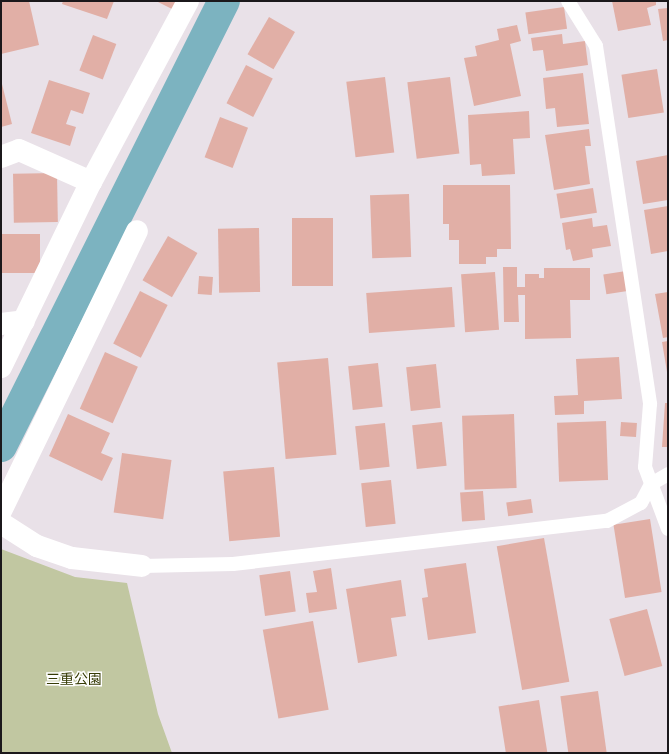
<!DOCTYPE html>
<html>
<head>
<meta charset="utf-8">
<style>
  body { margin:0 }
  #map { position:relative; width:669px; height:754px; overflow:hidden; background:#e9e1e8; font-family:"Noto Sans","Noto Sans JP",sans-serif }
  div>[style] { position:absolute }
  .green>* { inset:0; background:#c1c7a1 }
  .canal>* { height:32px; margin:-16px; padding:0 16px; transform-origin:16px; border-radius:16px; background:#7cb3c0 }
  .building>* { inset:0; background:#e1afa6; transform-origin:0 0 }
  .service>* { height:14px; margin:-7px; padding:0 7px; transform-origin:7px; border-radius:7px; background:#fff }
  .minor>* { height:22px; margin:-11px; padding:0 11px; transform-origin:11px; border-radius:11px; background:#fff }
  span { translate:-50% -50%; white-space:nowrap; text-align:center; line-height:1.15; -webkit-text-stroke:3px #fff; paint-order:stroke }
  .park-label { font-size:14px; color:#363b05 }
  .frame { position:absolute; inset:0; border:2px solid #1b181b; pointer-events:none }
</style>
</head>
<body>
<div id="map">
  <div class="green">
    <i style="clip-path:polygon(1px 549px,75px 577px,127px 583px,158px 714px,172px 753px,1px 753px)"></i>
  </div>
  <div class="canal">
    <i style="left:1px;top:446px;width:498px;rotate:-63.4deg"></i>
  </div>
  <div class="building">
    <i style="clip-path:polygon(1px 1px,29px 1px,39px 45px,1px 54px)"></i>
    <i style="clip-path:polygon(63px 1px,114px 1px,107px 19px,62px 4px)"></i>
    <i style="clip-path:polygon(156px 1px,179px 1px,174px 10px)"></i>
    <i style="clip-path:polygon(612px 1px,656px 1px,656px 5px,647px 8px,651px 25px,618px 31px)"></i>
    <i style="left:564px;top:7px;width:22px;height:39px;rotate:82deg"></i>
    <i style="clip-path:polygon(668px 8px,668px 40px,663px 41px,658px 9px)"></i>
    <i style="left:269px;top:17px;width:30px;height:43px;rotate:30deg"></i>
    <i style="clip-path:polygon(517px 25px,521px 41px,510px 44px,521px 96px,474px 106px,464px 58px,477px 56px,475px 46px,499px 40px,497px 29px)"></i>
    <i style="clip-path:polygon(562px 34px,563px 44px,585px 41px,588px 65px,546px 71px,543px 50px,533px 51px,531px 38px)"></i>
    <i style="left:93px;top:35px;width:25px;height:38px;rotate:21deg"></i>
    <i style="left:246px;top:65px;width:30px;height:43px;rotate:27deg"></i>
    <i style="left:657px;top:69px;width:44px;height:36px;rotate:81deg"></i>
    <i style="clip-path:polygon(583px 73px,589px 124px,557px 127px,555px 108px,546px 109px,543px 78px)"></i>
    <i style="left:385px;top:77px;width:76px;height:39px;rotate:83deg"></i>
    <i style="left:450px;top:77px;width:77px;height:43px;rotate:83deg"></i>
    <i style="clip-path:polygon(1px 80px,12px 124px,1px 127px)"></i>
    <i style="clip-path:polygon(49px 80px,90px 93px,83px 114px,71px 110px,66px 124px,76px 127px,70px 146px,31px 133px)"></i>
    <i style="clip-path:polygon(529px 111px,530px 138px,513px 139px,515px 174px,482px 176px,481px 164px,470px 165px,468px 115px)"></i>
    <i style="left:220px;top:117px;width:30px;height:43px;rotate:21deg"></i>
    <i style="clip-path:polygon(589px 129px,591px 146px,585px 146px,590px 184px,554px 190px,545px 135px)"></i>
    <i style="clip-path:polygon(668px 155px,668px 200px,643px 204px,636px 161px)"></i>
    <i style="left:57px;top:173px;width:49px;height:44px;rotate:89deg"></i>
    <i style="clip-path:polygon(443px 185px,510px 185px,511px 249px,497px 249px,497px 257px,486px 257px,486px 264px,459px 264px,459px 240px,449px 240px,449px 224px,443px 224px)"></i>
    <i style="left:593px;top:188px;width:25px;height:37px;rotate:81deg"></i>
    <i style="left:409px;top:194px;width:63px;height:39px;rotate:88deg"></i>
    <i style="clip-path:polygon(668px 206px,668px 251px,651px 254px,644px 210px)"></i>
    <i style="left:292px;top:218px;width:41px;height:68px"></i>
    <i style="clip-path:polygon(592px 218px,593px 227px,607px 225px,611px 246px,592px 249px,593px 257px,573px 261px,570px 249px,566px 250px,562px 223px)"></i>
    <i style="left:259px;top:228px;width:64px;height:41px;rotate:89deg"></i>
    <i style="left:40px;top:234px;width:39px;height:39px;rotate:90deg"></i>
    <i style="left:168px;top:236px;width:34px;height:51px;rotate:30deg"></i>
    <i style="clip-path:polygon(503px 267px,517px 267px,517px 287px,525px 287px,525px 274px,539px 274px,539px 278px,544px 278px,544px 268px,590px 268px,590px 300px,570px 300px,571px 338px,525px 339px,525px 295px,518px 295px,519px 322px,504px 322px)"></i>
    <i style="left:626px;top:271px;width:20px;height:23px;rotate:81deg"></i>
    <i style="left:495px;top:272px;width:58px;height:34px;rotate:86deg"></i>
    <i style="left:199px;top:276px;width:14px;height:18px;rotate:4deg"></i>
    <i style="left:452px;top:287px;width:40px;height:86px;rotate:86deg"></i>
    <i style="left:140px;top:291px;width:31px;height:59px;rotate:27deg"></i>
    <i style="clip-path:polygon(668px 292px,668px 337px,663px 338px,655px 294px)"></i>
    <i style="clip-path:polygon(668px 341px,668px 371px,667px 372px,662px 342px)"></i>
    <i style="left:105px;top:352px;width:36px;height:62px;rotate:24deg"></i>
    <i style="clip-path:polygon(619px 357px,622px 399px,584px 401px,584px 414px,555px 415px,554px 396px,578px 395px,576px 359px)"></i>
    <i style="left:328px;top:358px;width:97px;height:51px;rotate:85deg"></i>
    <i style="left:378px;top:363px;width:44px;height:30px;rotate:84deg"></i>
    <i style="left:436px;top:364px;width:44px;height:30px;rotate:84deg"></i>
    <i style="clip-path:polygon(665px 403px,668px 403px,668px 447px,662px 447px)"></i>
    <i style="clip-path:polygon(68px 414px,110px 433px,101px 453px,113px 458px,102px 481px,49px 456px)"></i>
    <i style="left:514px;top:414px;width:74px;height:52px;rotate:88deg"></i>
    <i style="left:606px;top:421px;width:59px;height:49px;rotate:88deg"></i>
    <i style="left:442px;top:422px;width:44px;height:30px;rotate:84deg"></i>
    <i style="left:621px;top:422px;width:16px;height:14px;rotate:4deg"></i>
    <i style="left:385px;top:423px;width:44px;height:30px;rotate:84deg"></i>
    <i style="left:122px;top:453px;width:50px;height:60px;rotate:8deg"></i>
    <i style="left:274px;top:467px;width:70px;height:51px;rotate:85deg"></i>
    <i style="left:391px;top:480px;width:44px;height:30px;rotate:84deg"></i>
    <i style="left:483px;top:491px;width:29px;height:23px;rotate:86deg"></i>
    <i style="left:531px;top:499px;width:14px;height:25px;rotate:82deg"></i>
    <i style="left:650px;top:519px;width:74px;height:37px;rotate:81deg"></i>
    <i style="left:544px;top:538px;width:146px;height:48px;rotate:80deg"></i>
    <i style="clip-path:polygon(466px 563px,476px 633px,428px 640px,422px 598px,428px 597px,424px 569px)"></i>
    <i style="clip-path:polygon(331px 568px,337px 609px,309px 613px,306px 593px,317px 592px,313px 571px)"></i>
    <i style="left:290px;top:571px;width:41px;height:31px;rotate:82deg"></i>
    <i style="clip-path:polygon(401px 580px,406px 616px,391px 618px,397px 656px,358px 663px,346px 589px)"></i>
    <i style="left:647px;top:609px;width:59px;height:39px;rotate:75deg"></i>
    <i style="left:313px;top:621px;width:90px;height:51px;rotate:80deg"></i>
    <i style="left:598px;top:691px;width:63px;height:38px;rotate:82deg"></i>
    <i style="left:539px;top:700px;width:54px;height:41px;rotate:81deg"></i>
  </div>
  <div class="service">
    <i style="left:568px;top:1px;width:53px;rotate:58.1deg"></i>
    <i style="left:596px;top:46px;width:362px;rotate:81.4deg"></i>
    <i style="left:650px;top:404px;width:63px;rotate:94.5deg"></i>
    <i style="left:645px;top:467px;width:66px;rotate:69.6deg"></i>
    <i style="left:142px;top:566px;width:91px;rotate:-1.3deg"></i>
    <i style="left:233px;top:564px;width:376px;rotate:-6.6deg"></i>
    <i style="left:607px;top:521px;width:38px;rotate:-28deg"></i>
    <i style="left:641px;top:503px;width:21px;rotate:-62deg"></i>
    <i style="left:651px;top:484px;width:20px;rotate:-30deg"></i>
  </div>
  <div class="minor">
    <i style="left:1px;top:157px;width:19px;rotate:-21deg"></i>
    <i style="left:19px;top:150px;width:79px;rotate:24deg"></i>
    <i style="left:1px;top:324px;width:23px;rotate:-7deg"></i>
    <i style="left:1px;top:367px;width:206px;rotate:-64.1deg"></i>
    <i style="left:91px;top:182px;width:205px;rotate:-61.8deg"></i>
    <i style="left:1px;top:511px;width:311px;rotate:-64.1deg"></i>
    <i style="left:1px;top:523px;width:43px;rotate:32.6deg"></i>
    <i style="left:37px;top:546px;width:37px;rotate:19deg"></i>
    <i style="left:72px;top:558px;width:70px;rotate:6.5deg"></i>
  </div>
  <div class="park-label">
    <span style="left:74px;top:679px">三重公園</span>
  </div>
  <div class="frame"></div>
</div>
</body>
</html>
